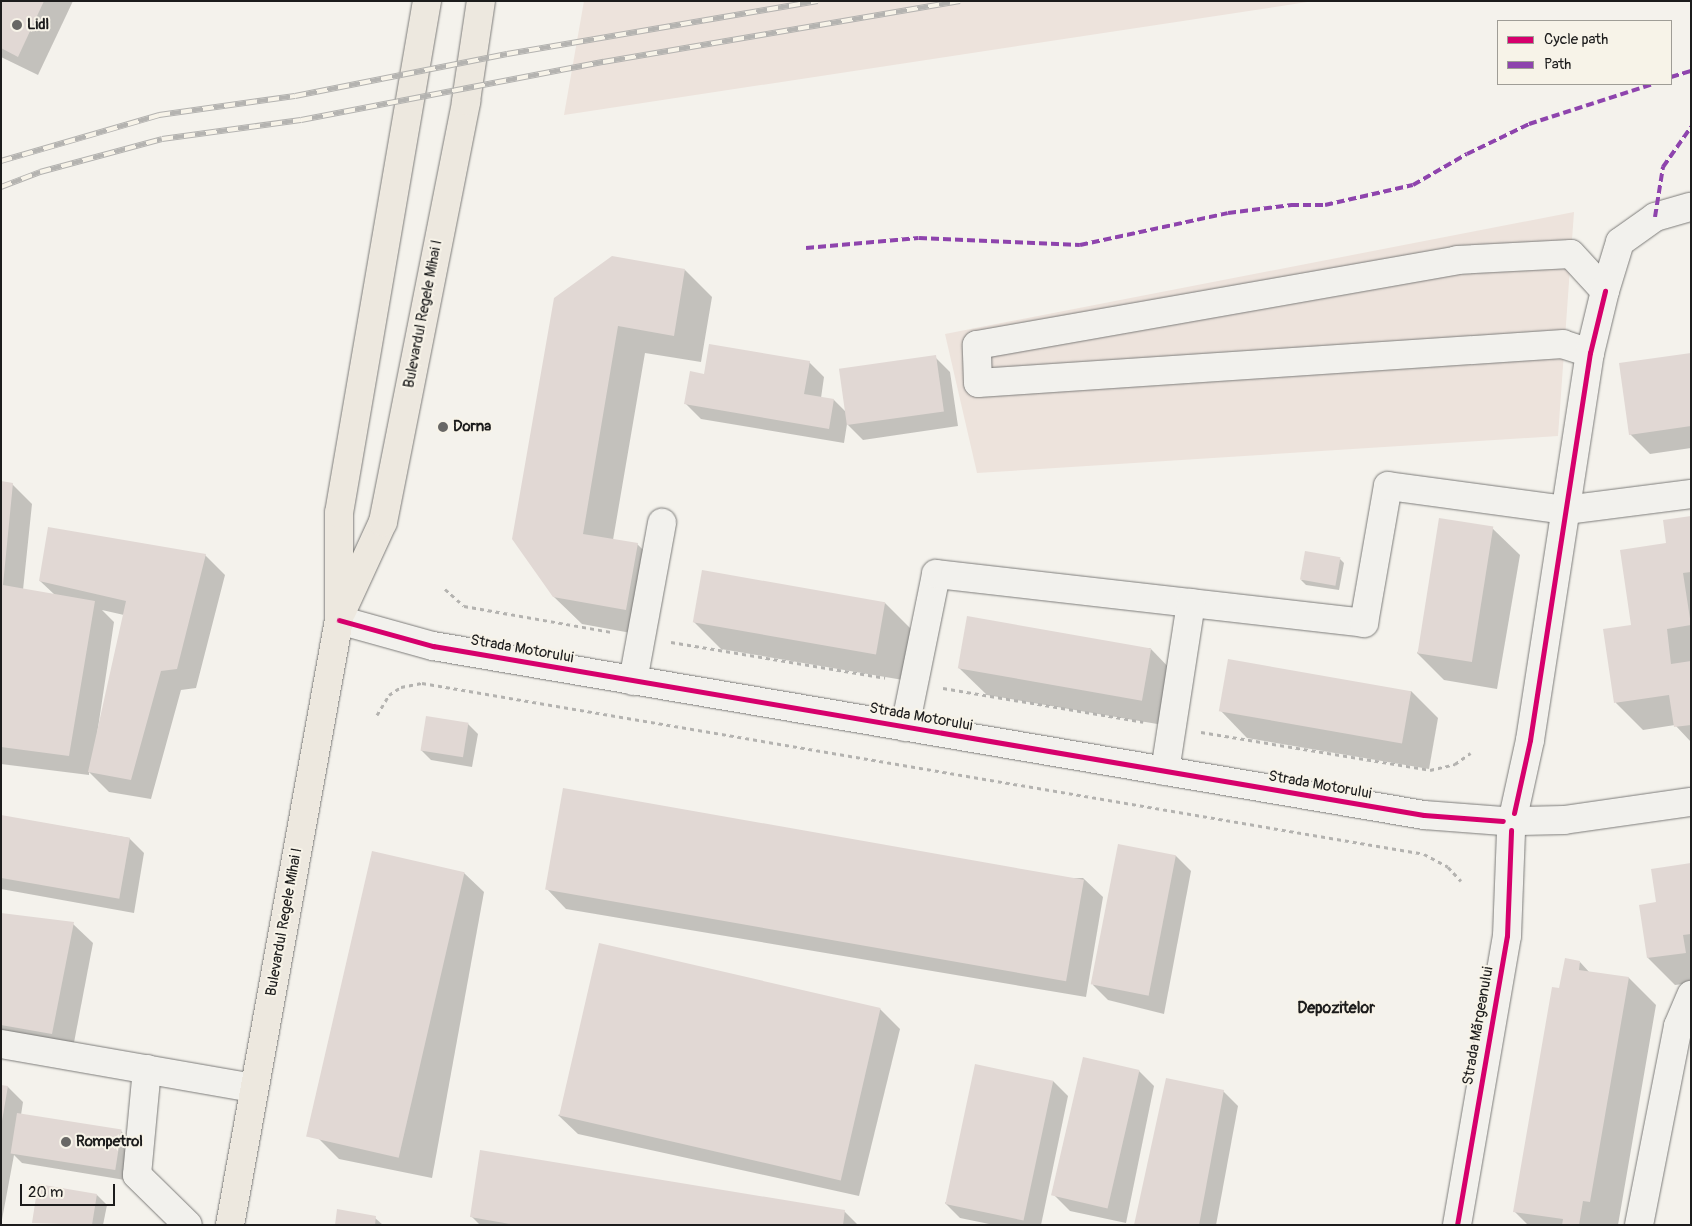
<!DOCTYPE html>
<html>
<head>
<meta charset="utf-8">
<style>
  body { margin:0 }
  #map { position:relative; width:1692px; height:1226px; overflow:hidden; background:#f4f2ec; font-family:Pangolin,sans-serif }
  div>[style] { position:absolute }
  .built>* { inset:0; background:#ede3dc }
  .shadow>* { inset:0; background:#0003 }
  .building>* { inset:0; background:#e1d8d4; transform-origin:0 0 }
  .path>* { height:3px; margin-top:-1.5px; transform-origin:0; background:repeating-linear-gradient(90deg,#b4b3b0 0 4px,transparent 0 8px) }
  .roads { filter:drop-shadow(0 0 1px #7d7c7a) drop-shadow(0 0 1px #7d7c7a) }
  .minor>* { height:28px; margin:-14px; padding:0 14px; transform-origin:14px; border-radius:14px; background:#f2f1ed }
  .major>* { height:28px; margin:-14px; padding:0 14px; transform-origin:14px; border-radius:14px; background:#ede8df }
  .rail>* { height:5.5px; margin-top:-2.75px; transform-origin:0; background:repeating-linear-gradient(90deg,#f7f3e8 0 11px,#b4b3b0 0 22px); box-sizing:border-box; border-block:1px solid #b4b3b0 }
  .quiet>* { height:4px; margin-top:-2px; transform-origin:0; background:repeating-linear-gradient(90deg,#8e44ad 0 8px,transparent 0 12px) }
  .cycleway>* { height:5px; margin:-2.5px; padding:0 2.5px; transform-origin:2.5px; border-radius:2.5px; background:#d6006c }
  .dots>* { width:14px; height:14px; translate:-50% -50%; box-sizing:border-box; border:2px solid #f7f3e8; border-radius:50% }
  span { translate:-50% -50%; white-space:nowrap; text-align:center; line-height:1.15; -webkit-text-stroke:4px #f7f3e8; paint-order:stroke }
  .poi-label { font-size:15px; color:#1c1c1c; font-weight:700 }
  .left { translate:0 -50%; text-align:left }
  .street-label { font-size:15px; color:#1c1c1c }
  .neighbourhood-label { font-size:16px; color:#1c1c1c; font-weight:700 }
  .frame { position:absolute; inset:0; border:2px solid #1c1c1c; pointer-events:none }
  .legend { position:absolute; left:1497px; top:20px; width:175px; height:65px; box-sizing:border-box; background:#f7f3e8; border:1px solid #9f9d96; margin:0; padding:6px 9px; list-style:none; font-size:15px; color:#1c1c1c }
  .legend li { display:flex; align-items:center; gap:10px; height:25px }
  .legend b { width:25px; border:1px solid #9f9d96 }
  .scale { position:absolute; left:20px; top:1184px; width:95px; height:22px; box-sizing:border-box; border:2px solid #1c1c1c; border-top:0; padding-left:6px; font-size:15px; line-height:18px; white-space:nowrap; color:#1c1c1c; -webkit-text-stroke:4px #f7f3e8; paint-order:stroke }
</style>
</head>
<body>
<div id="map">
  <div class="built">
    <i style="clip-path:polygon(584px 1px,1314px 1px,564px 115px)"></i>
    <i style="clip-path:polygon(1574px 212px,1558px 436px,977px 473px,945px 334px)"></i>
  </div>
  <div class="shadow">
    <i style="clip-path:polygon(1px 1px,73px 1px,38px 75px,1px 57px)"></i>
    <i style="clip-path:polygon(685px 270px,712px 297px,701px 362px,645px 353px,613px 540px,637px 544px,665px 571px,653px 637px,582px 624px,554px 597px,555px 298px)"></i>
    <i style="clip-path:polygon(1691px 354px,1691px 448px,1650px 454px,1630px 434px)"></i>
    <i style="clip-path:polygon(935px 357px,950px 372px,958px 426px,863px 440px,847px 424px,844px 443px,701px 419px,686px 404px,705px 375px,809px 362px,824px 377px,821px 398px,834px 400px,846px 412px)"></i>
    <i style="clip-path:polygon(evenodd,1px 482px,12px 484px,32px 504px,23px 590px,55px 595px,40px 581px,205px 555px,225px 575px,196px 688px,181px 690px,151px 799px,109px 792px,89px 772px,89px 775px,1px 764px,1px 482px,102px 610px,124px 615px,96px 741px,114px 622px,102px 610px)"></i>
    <i style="clip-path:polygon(1691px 518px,1691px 742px,1675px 725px,1643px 730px,1616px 703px,1605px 630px,1632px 626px,1668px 545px)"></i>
    <i style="clip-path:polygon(1492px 528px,1520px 555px,1497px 689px,1444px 680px,1417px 653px)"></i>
    <i style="clip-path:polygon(1339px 558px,1344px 563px,1339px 590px,1306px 585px,1301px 580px)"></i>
    <i style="clip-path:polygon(885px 603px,912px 630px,903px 680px,721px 649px,694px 622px)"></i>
    <i style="clip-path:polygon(1150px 648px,1177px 676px,1169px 726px,987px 695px,959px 668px)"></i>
    <i style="clip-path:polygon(1411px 691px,1438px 718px,1429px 769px,1247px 738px,1220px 710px)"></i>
    <i style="clip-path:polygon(468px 724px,478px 734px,472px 767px,431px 760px,421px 750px)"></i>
    <i style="clip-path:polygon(1px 816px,129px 838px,144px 853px,134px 913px,1px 889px)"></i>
    <i style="clip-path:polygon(1119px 846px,1176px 856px,1191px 871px,1164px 1014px,1108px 1000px,1093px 985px)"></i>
    <i style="clip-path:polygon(1691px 864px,1691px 983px,1675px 985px,1648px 958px,1657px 904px)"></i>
    <i style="clip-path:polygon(464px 873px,484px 892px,432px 1178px,339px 1159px,319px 1139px)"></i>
    <i style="clip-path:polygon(1083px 878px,1103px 897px,1086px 997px,566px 909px,547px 889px)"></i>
    <i style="clip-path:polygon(1px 914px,73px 924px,93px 943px,72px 1053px,1px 1041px)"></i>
    <i style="clip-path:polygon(1580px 962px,1590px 973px,1629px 978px,1656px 1005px,1618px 1225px,1528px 1225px,1514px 1211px,1560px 990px)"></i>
    <i style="clip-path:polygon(880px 1009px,900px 1029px,859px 1196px,578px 1134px,558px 1115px)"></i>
    <i style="clip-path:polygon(1139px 1071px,1154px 1086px,1126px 1223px,1070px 1211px,1055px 1196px)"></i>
    <i style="clip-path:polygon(1053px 1081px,1068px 1096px,1041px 1225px,994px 1225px,960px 1218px,945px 1203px)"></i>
    <i style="clip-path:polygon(1px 1086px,8px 1087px,23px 1102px,21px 1115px,121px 1131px,131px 1141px,125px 1180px,22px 1163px,14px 1155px,1px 1225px)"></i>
    <i style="clip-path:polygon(1223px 1091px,1238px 1106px,1216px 1225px,1135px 1225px)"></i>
    <i style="clip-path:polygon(97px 1195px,107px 1205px,103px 1225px,33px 1222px)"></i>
    <i style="clip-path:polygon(844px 1211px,858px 1225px,480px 1225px,471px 1216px)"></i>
    <i style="clip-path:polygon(375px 1218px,383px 1225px,336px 1225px)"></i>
  </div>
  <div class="building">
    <i style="clip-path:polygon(1px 1px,44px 1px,18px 57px,1px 48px)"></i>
    <i style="clip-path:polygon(612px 256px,685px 269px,674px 336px,618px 326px,583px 534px,638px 543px,626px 610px,553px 597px,512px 539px,554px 298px)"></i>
    <i style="clip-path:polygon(709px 344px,810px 361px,804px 394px,834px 399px,829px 429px,684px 404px,690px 371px,704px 374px)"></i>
    <i style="clip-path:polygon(1691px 353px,1691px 426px,1629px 435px,1619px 363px)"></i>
    <i style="left:936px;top:355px;width:57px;height:98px;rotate:82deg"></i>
    <i style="clip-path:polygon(1px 481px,13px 483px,3px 585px,95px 601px,69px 756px,1px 747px)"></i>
    <i style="clip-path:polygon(1691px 516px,1691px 572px,1683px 573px,1691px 625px,1667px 629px,1671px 664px,1691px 661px,1691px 725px,1674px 727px,1669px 695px,1614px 703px,1603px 629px,1631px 625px,1620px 550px,1666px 543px,1663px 520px)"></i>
    <i style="left:1439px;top:518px;width:55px;height:137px;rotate:9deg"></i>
    <i style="clip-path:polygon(48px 527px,206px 554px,177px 669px,161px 671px,131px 780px,88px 772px,126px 601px,39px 581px)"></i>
    <i style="left:1305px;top:551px;width:36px;height:29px;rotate:10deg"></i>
    <i style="left:702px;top:570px;width:186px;height:53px;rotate:10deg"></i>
    <i style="left:967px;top:616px;width:187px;height:53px;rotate:10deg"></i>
    <i style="left:1228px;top:659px;width:186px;height:53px;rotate:10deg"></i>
    <i style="left:426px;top:716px;width:43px;height:35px;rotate:9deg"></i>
    <i style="left:563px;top:788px;width:529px;height:103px;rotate:10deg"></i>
    <i style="left:1px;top:815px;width:131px;height:62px;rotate:10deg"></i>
    <i style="left:1118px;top:844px;width:59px;height:143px;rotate:11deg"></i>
    <i style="left:372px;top:851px;width:95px;height:293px;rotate:13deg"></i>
    <i style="clip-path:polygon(1691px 863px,1691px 934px,1683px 935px,1686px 953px,1647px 958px,1639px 905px,1656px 902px,1651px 869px)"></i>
    <i style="clip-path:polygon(1px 913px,74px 922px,52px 1034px,1px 1025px)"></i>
    <i style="left:599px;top:943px;width:289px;height:177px;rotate:13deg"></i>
    <i style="clip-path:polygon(1565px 958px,1580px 961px,1579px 970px,1629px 977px,1590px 1202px,1583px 1201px,1579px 1225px,1562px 1225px,1563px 1219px,1513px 1212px,1552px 987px,1559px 988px)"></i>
    <i style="left:1083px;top:1057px;width:58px;height:142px;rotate:13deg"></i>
    <i style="left:975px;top:1064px;width:80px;height:143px;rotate:12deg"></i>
    <i style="clip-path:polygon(1166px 1078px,1224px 1090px,1199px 1225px,1134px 1225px)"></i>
    <i style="clip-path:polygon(1px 1085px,8px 1086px,2px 1121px,1px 1121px)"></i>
    <i style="left:17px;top:1113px;width:106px;height:41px;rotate:9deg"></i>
    <i style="clip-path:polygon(480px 1150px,845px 1210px,843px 1225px,516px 1225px,470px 1217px)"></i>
    <i style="clip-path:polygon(38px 1184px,97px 1194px,92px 1225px,32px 1223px)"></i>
    <i style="clip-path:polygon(337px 1209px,376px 1216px,375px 1225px,335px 1225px)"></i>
  </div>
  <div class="path">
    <i style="left:445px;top:589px;width:25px;rotate:42deg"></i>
    <i style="left:464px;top:606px;width:149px;rotate:10deg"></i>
    <i style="left:671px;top:642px;width:217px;rotate:9.5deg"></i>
    <i style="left:943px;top:688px;width:203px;rotate:9.6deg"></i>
    <i style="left:377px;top:715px;width:23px;rotate:-59deg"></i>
    <i style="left:389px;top:695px;width:14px;rotate:-34deg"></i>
    <i style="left:401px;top:687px;width:21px;rotate:-11deg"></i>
    <i style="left:422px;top:683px;width:1016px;rotate:9.68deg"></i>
    <i style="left:1424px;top:854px;width:27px;rotate:28deg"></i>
    <i style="left:1448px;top:867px;width:19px;rotate:47deg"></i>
    <i style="left:1201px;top:732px;width:232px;rotate:9.4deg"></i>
    <i style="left:1430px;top:770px;width:26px;rotate:-13deg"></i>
    <i style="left:1455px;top:764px;width:19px;rotate:-35deg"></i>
  </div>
  <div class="roads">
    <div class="minor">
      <i style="left:1590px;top:353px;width:28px;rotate:-162deg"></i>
      <i style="left:1563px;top:344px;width:586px;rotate:176.19deg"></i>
      <i style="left:978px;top:383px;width:38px;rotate:-92deg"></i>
      <i style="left:977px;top:345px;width:487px;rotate:-10deg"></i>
      <i style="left:1457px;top:260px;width:114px;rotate:-3deg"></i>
      <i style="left:1571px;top:254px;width:50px;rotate:47.4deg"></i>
      <i style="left:339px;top:620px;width:98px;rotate:15.5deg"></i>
      <i style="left:433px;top:646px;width:1005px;rotate:9.68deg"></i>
      <i style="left:1424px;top:815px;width:79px;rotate:4.3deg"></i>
      <i style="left:633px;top:681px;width:161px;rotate:-79.6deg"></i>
      <i style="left:905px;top:727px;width:156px;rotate:-78.5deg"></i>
      <i style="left:936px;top:574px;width:431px;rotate:6.5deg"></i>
      <i style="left:1364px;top:623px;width:139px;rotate:-80.1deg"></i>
      <i style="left:1388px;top:486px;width:180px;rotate:7.7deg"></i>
      <i style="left:1566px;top:510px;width:126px;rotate:-7.3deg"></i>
      <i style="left:1165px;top:771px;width:170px;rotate:-81.2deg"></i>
      <i style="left:1514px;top:813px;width:75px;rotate:-77.6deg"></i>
      <i style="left:1530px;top:740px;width:392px;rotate:-81.2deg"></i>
      <i style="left:1590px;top:353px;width:64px;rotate:-76.4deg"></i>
      <i style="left:1605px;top:291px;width:51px;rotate:-73deg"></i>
      <i style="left:1620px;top:242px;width:43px;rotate:-35.5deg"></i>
      <i style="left:1655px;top:217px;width:37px;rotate:-16deg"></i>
      <i style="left:1520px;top:821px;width:44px;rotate:-1.3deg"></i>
      <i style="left:1564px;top:820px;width:128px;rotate:-8.1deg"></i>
      <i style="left:1px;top:1044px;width:257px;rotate:9.9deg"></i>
      <i style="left:147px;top:1069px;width:106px;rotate:95.4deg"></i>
      <i style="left:137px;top:1175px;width:71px;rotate:44.4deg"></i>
      <i style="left:1457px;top:1225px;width:293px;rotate:-80.2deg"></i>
      <i style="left:1507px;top:936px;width:106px;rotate:-87.8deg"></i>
      <i style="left:1639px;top:1225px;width:203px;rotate:-78.9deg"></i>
      <i style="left:1678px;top:1026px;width:34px;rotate:-67deg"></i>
    </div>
    <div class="major">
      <i style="left:342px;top:611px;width:98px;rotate:-65.3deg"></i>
      <i style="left:383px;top:522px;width:429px;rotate:-78.8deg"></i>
      <i style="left:466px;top:101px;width:101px;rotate:-81.5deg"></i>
      <i style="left:230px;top:1225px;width:615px;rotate:-79.79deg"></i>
      <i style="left:339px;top:620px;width:107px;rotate:-90deg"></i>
      <i style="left:339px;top:513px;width:520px;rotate:-80.25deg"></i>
    </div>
  </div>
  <div class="rail">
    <i style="left:1px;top:161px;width:165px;rotate:-16.2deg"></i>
    <i style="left:159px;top:115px;width:137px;rotate:-8deg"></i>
    <i style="left:295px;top:96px;width:216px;rotate:-11.2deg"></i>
    <i style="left:507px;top:54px;width:315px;rotate:-9.7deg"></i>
    <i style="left:1px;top:187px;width:42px;rotate:-21deg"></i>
    <i style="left:40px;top:172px;width:126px;rotate:-15.1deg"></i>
    <i style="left:162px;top:139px;width:140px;rotate:-7.8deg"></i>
    <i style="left:301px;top:120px;width:308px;rotate:-10.9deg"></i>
    <i style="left:603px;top:62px;width:362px;rotate:-9.7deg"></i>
  </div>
  <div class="quiet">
    <i style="left:1671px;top:77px;width:21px;rotate:-17deg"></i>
    <i style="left:1655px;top:217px;width:51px;rotate:-80.9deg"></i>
    <i style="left:1663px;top:167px;width:49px;rotate:-55deg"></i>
    <i style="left:806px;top:248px;width:113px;rotate:-5.1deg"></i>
    <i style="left:919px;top:238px;width:161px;rotate:2.5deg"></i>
    <i style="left:1080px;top:245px;width:151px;rotate:-12.2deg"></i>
    <i style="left:1228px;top:213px;width:64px;rotate:-7.2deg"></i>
    <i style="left:1291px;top:205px;width:34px"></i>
    <i style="left:1325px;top:205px;width:90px;rotate:-12.8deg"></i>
    <i style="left:1413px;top:185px;width:62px;rotate:-29.9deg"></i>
    <i style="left:1467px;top:154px;width:69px;rotate:-25.8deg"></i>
    <i style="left:1529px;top:124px;width:130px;rotate:-17.9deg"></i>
  </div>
  <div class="cycleway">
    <i style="left:339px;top:620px;width:98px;rotate:15.5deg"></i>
    <i style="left:433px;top:646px;width:1005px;rotate:9.68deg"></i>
    <i style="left:1424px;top:815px;width:79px;rotate:4.3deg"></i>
    <i style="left:1514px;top:813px;width:75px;rotate:-77.6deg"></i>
    <i style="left:1530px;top:740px;width:392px;rotate:-81.2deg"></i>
    <i style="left:1590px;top:353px;width:64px;rotate:-76.4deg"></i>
    <i style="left:1457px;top:1225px;width:293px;rotate:-80.2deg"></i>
    <i style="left:1507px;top:936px;width:106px;rotate:-87.8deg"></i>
  </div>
  <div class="dots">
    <i style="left:17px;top:25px;background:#686765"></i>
    <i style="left:443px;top:427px;background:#686765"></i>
    <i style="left:66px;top:1142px;background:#686765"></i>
  </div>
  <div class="poi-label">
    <span class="left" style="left:27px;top:25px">Lidl</span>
    <span class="left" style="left:453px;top:427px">Dorna</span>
    <span class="left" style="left:76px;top:1142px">Rompetrol</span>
  </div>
  <div class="street-label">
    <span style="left:423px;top:314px;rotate:-79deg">Bulevardul Regele Mihai I</span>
    <span style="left:522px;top:649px;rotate:10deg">Strada Motorului</span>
    <span style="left:921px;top:717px;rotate:10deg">Strada Motorului</span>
    <span style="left:1320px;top:785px;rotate:10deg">Strada Motorului</span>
    <span style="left:284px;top:922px;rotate:-80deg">Bulevardul Regele Mihai I</span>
    <span style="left:1478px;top:1026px;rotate:-80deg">Strada Mărgeanului</span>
  </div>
  <div class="neighbourhood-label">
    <span style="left:1336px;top:1008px">Depozitelor</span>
  </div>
  <div class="frame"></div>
  <ul class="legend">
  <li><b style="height:6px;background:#d6006c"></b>Cycle path</li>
  <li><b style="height:6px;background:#8e44ad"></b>Path</li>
  </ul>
  <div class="scale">20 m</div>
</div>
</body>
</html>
